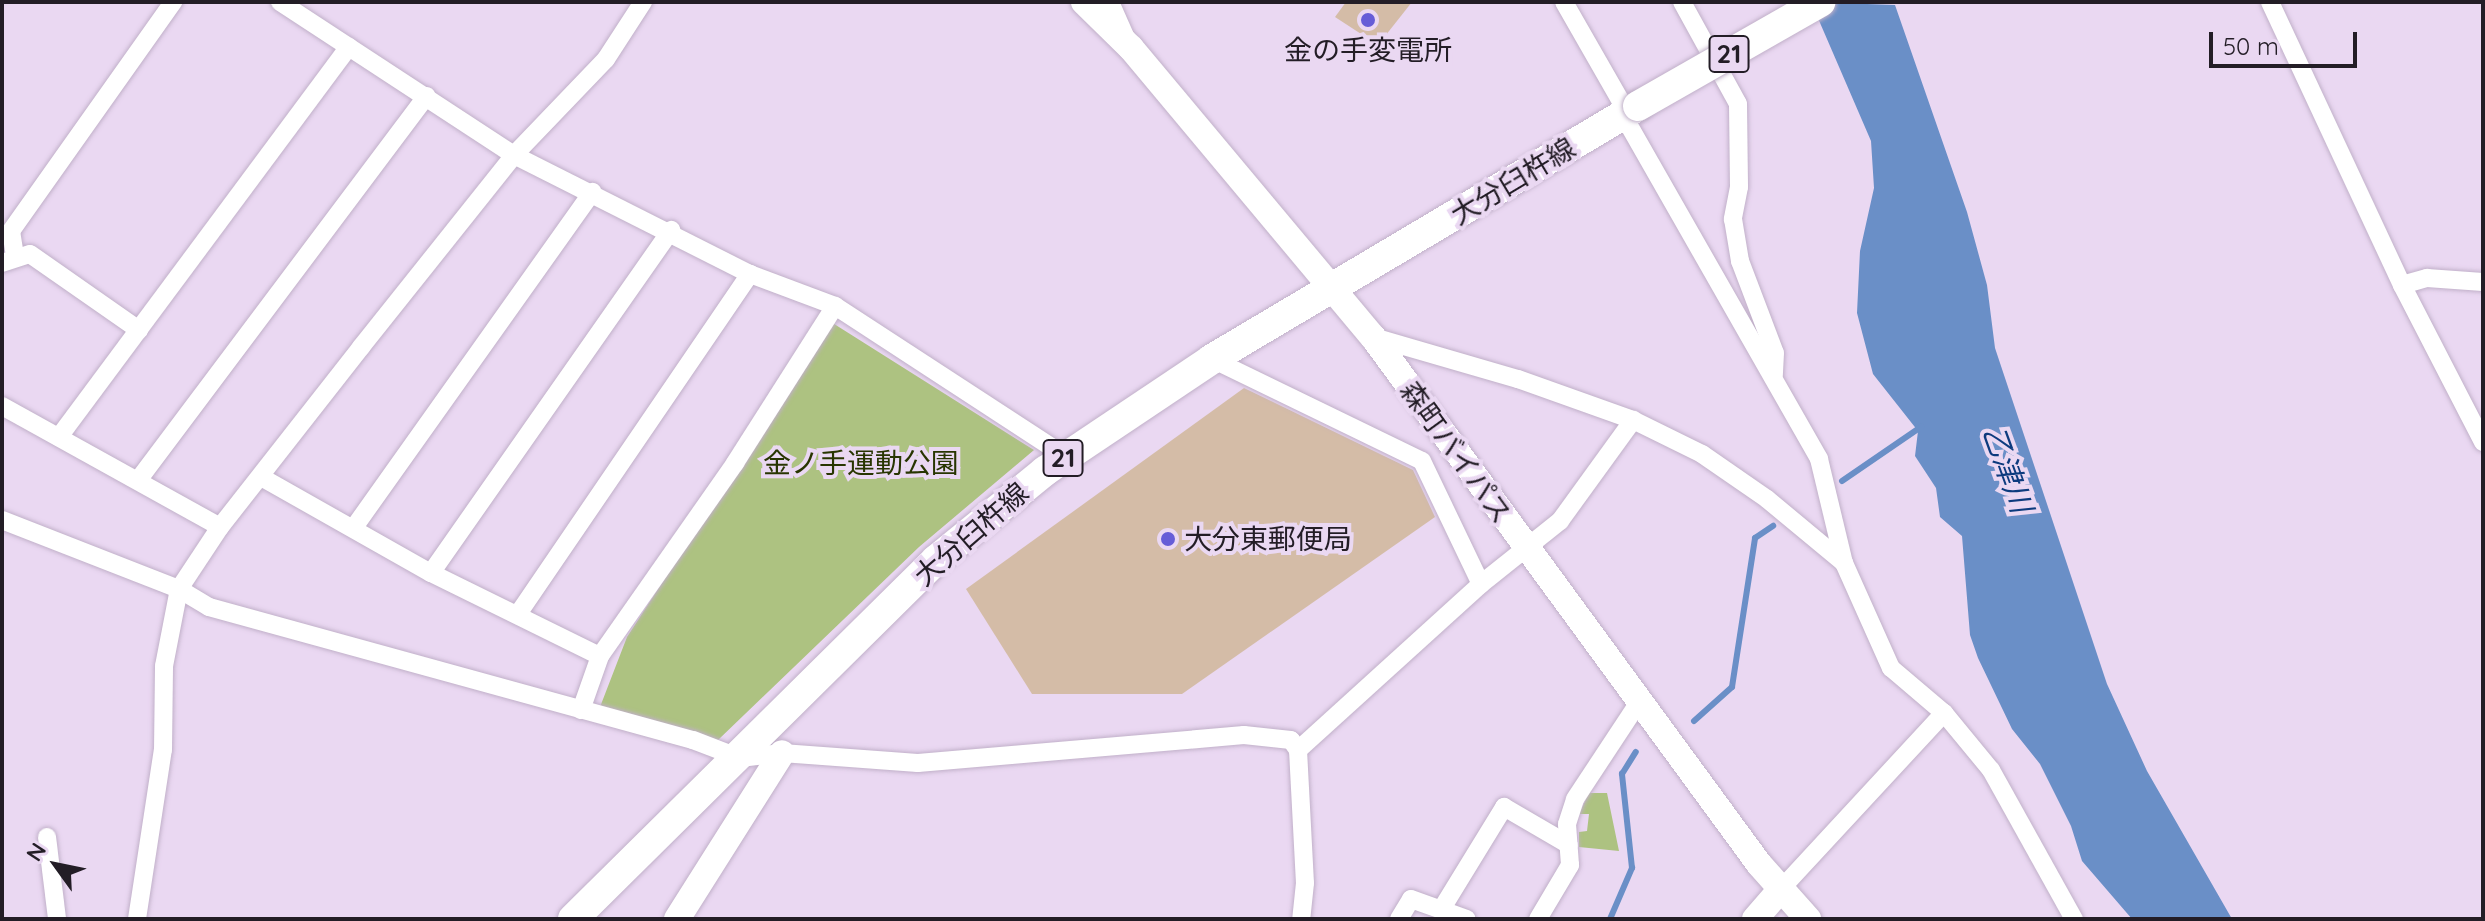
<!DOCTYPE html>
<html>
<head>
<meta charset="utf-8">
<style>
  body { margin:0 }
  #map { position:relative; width:2485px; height:921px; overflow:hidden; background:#ead8f2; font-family:Quicksand,"Noto Sans JP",sans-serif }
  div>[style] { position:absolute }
  .green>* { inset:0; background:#adc281 }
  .water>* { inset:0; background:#6a8fc7 }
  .stream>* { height:6px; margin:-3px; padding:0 3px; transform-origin:3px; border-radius:3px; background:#6a8fc7 }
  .building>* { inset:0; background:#d4bca7 }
  .roads { filter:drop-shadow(0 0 2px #c1b0c9) drop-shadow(0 0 2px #c1b0c9) }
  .street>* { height:18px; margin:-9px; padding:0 9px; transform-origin:9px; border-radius:9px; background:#fff }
  .secondary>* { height:26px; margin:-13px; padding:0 13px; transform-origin:13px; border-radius:13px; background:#fff }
  .primary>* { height:30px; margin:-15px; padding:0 15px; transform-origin:15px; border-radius:15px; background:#fff }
  .bridges { filter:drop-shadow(0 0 2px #c1b0c9) drop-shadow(0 0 2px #c1b0c9) }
  .primary-bridge>* { height:30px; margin:-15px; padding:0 15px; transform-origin:15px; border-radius:15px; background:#fff }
  .dots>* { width:22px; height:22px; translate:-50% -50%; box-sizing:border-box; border:4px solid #ead8f2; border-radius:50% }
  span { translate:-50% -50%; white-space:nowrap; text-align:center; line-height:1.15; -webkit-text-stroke:8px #ead8f2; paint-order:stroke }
  .shield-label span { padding:2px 6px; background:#ead8f2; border:2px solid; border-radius:6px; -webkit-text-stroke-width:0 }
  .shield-label { font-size:26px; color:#231d26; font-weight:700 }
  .poi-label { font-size:28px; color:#231d26 }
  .left { translate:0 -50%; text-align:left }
  .street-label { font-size:28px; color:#231d26 }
  .park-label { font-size:28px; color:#283501 }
  .water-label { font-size:30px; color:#0d3b7e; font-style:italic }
  .frame { position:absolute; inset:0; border:4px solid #231d26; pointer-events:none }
  .north { position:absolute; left:16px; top:825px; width:80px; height:80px; -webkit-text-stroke:6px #ead8f2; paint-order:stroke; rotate:303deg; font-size:22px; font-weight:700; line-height:32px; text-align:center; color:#231d26 }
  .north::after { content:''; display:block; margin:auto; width:28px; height:36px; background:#231d26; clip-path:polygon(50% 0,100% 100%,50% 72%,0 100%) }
  .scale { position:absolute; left:2209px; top:32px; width:148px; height:36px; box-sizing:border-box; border:4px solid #231d26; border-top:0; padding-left:10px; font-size:24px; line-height:28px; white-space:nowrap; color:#231d26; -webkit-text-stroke:6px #ead8f2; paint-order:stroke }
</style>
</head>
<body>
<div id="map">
  <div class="green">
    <i style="clip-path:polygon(831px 322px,1034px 450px,919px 547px,718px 740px,600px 707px,627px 637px)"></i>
    <i style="clip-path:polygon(1589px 793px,1607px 793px,1619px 851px,1579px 847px,1579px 832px,1587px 831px,1589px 814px,1579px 814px)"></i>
  </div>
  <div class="water">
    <i style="clip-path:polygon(1811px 2px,1895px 5px,1967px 212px,1987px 285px,1995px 348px,2107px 684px,2147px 771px,2232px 919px,2132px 919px,2082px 861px,2071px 826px,2040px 764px,2012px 729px,1978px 658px,1970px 635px,1962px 536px,1940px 517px,1936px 488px,1915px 456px,1918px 431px,1873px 374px,1857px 313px,1860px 251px,1874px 188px,1871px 141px)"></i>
  </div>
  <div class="stream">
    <i style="left:1842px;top:481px;width:96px;rotate:-34.4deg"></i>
    <i style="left:1694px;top:721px;width:51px;rotate:-41.8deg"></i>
    <i style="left:1732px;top:687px;width:151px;rotate:-81.2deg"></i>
    <i style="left:1755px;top:538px;width:22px;rotate:-34deg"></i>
    <i style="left:1610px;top:919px;width:56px;rotate:-66.7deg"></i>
    <i style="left:1632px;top:868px;width:95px;rotate:-96.1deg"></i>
    <i style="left:1622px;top:774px;width:26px;rotate:-58deg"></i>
  </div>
  <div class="building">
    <i style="clip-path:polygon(1346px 2px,1412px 2px,1378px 45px,1335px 17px)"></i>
    <i style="clip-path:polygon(1244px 388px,1413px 470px,1435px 517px,1182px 694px,1032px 694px,966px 589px)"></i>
  </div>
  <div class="roads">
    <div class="street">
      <i style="left:280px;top:2px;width:280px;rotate:33.2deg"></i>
      <i style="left:514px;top:155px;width:264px;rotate:26.8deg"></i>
      <i style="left:750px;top:274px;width:91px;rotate:20.6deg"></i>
      <i style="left:835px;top:306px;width:275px;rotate:33.1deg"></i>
      <i style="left:1110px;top:2px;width:37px;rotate:66deg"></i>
      <i style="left:1564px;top:2px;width:127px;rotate:60.2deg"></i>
      <i style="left:1682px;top:2px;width:116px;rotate:61.2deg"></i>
      <i style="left:1738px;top:104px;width:83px;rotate:89.3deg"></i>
      <i style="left:1739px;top:187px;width:33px;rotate:101deg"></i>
      <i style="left:1733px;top:219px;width:43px;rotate:80.5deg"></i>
      <i style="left:1740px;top:261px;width:98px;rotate:69.2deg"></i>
      <i style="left:1775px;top:353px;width:22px;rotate:93deg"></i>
      <i style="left:2270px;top:2px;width:312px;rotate:65deg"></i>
      <i style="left:2402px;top:285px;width:177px;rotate:62.7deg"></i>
      <i style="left:1623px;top:115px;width:396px;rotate:60.3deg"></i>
      <i style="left:1819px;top:459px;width:107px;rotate:76.5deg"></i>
      <i style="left:15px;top:256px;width:25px;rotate:-99deg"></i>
      <i style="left:11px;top:231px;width:281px;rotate:-54.7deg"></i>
      <i style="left:2px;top:263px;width:29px;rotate:-18deg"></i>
      <i style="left:30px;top:254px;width:133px;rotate:34.9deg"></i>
      <i style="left:2402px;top:285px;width:26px;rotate:-16deg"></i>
      <i style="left:2427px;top:278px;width:56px;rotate:4.1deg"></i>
      <i style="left:1373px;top:337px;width:151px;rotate:16.2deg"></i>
      <i style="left:1518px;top:379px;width:122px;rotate:19.6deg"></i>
      <i style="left:1633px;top:420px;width:77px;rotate:26.2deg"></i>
      <i style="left:1702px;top:454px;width:79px;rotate:34.7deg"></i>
      <i style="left:1767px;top:499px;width:100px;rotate:39.7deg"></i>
      <i style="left:1844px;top:563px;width:115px;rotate:65.9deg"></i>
      <i style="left:1891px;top:668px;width:70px;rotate:40.3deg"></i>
      <i style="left:1944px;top:713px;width:74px;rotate:50.5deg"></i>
      <i style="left:1991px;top:770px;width:171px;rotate:60.9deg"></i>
      <i style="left:1212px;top:359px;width:233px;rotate:25.9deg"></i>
      <i style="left:1422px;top:461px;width:136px;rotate:64.4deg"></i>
      <i style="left:2px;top:406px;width:249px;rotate:29deg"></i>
      <i style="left:59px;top:437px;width:486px;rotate:-53.4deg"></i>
      <i style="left:261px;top:477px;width:195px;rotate:29.5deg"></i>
      <i style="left:431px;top:573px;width:188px;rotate:26.2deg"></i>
      <i style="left:600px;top:656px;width:236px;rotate:-55deg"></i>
      <i style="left:735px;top:463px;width:186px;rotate:-57.5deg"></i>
      <i style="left:139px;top:479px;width:479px;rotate:-53.1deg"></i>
      <i style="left:2px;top:520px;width:190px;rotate:21.3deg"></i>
      <i style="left:179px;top:589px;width:35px;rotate:31deg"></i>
      <i style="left:209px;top:607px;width:502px;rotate:15.37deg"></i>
      <i style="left:693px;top:740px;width:50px;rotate:21deg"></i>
      <i style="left:740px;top:758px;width:42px;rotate:-6.8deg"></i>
      <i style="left:782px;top:753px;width:136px;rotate:4.2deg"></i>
      <i style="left:918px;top:763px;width:327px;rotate:-4.9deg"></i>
      <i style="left:1244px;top:735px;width:47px;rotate:6.1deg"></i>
      <i style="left:1291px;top:740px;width:12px;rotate:55deg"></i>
      <i style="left:1298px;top:750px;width:133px;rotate:87deg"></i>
      <i style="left:1305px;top:883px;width:36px;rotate:96deg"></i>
      <i style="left:355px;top:526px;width:410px;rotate:-54.6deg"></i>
      <i style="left:431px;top:573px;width:419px;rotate:-55deg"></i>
      <i style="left:518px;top:614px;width:412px;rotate:-55.7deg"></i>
      <i style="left:581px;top:710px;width:57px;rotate:-70.6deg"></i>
      <i style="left:1298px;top:750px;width:247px;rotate:-42.2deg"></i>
      <i style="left:1481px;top:584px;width:101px;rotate:-38.6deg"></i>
      <i style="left:1560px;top:521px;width:125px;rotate:-54.1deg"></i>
      <i style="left:47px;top:837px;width:83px;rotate:83deg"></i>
      <i style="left:1781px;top:889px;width:240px;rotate:-47.2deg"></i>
      <i style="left:1441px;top:910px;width:121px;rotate:-58.5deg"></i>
      <i style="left:1504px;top:807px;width:75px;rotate:30.3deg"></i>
      <i style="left:137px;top:919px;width:171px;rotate:-81.3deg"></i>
      <i style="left:163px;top:750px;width:84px;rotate:-89.3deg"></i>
      <i style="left:164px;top:666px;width:78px;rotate:-79deg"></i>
      <i style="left:179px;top:589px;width:74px;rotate:-56.5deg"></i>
      <i style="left:220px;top:527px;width:229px;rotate:-51.9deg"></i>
      <i style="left:361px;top:347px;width:246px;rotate:-51.4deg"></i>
      <i style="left:514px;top:155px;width:133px;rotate:-46.2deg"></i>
      <i style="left:606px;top:59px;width:68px;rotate:-57deg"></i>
      <i style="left:1399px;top:919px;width:23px;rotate:-59deg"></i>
      <i style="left:1411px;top:899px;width:59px;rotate:19.7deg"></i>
      <i style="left:1538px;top:919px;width:63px;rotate:-59.3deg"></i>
      <i style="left:1570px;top:865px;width:41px;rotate:-94.2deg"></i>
      <i style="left:1567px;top:824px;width:26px;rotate:-72deg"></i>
      <i style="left:1575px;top:799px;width:116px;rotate:-56.6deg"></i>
    </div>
    <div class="secondary">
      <i style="left:1084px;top:2px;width:66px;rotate:44.4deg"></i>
      <i style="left:1131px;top:48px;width:377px;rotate:50.1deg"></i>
      <i style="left:1373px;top:337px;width:653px;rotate:53.78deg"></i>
      <i style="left:1759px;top:864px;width:74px;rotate:48.3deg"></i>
      <i style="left:677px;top:919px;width:196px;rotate:-57.7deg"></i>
      <i style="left:1755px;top:919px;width:40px;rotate:-49deg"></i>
    </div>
    <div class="primary">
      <i style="left:573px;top:919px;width:511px;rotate:-44.68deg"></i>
      <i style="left:936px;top:560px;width:141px;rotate:-39.2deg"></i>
      <i style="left:1045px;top:471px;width:201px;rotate:-33.8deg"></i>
      <i style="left:1212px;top:359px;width:495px;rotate:-30.7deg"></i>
    </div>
  </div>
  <div class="bridges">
    <div class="primary-bridge">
      <i style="left:1638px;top:106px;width:210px;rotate:-29.7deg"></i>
    </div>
  </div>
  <div class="dots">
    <i style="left:1368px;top:20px;background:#665dd7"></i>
    <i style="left:1168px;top:539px;background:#665dd7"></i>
  </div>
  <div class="shield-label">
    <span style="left:1729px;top:54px">21</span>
    <span style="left:1063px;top:458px">21</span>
  </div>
  <div class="poi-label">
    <span style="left:1368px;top:50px">金の手変電所</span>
    <span class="left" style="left:1184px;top:539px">大分東郵便局</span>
  </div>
  <div class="street-label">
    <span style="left:1513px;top:181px;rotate:-31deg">大分臼杵線</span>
    <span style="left:1456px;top:452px;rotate:54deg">森町バイパス</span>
    <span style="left:971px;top:534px;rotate:-41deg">大分臼杵線</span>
  </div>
  <div class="park-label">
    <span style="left:861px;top:463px">金ノ手運動公園</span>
  </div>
  <div class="water-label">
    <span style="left:2008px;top:469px;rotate:70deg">乙津川</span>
  </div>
  <div class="frame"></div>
  <div class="north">N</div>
  <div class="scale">50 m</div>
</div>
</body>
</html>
